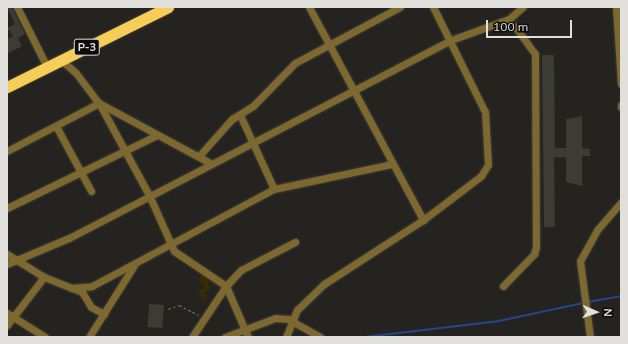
<!DOCTYPE html>
<html>
<head>
<meta charset="utf-8">
<style>
  body { margin:0 }
  #map { position:relative; width:628px; height:344px; overflow:hidden; background:#25231f; font-family:Mulish,sans-serif }
  div>[style] { position:absolute }
  .green>* { inset:0; background:#392c02 }
  .stream>* { height:1.5px; margin:-0.75px; padding:0 0.75px; transform-origin:0.75px; border-radius:0.75px; background:#264689 }
  .building>* { inset:0; background:#3c3b36; transform-origin:0 0 }
  .path>* { height:1px; margin-top:-0.5px; transform-origin:0; background:repeating-linear-gradient(90deg,#6e6d69 0 3px,transparent 0 5px) }
  .roads { filter:drop-shadow(0 0 1px #3f3d3a) drop-shadow(0 0 1px #3f3d3a) }
  .minor>* { height:7px; margin:-3.5px; padding:0 3.5px; transform-origin:3.5px; border-radius:3.5px; background:#7d6930 }
  .highway>* { height:11px; margin:-5.5px; padding:0 5.5px; transform-origin:5.5px; border-radius:5.5px; background:#f6cd56 }
  span { translate:-50% -50%; white-space:nowrap; text-align:center; line-height:1.15; -webkit-text-stroke:3px #0d0c0a; paint-order:stroke }
  .shield-label span { padding:1px 3px; background:#0d0c0a; border:1px solid; border-radius:3px; -webkit-text-stroke-width:0 }
  .shield-label { font-size:11px; color:#e1e0dd; font-weight:700 }
  .frame { position:absolute; inset:0; border:8px solid #e1e0dd; pointer-events:none }
  .north { position:absolute; left:576px; top:292px; width:40px; height:40px; -webkit-text-stroke:3px #0d0c0a; paint-order:stroke; rotate:92deg; font-size:11px; font-weight:700; line-height:16px; text-align:center; color:#e1e0dd }
  .north::after { content:''; display:block; margin:auto; width:14px; height:18px; background:#e1e0dd; clip-path:polygon(50% 0,100% 100%,50% 72%,0 100%) }
  .scale { position:absolute; left:486px; top:20px; width:86px; height:18px; box-sizing:border-box; border:2px solid #e1e0dd; border-top:0; padding-left:5px; font-size:12px; line-height:14px; white-space:nowrap; color:#e1e0dd; -webkit-text-stroke:3px #0d0c0a; paint-order:stroke }
</style>
</head>
<body>
<div id="map">
  <div class="green">
    <i style="clip-path:polygon(201px 274px,209px 279px,208px 285px,212px 286px,206px 291px,205px 300px,198px 295px,201px 289px,206px 290px,199px 281px)"></i>
  </div>
  <div class="stream">
    <i style="left:588px;top:302px;width:34px;rotate:-10deg"></i>
    <i style="left:365px;top:337px;width:135px;rotate:-6.8deg"></i>
    <i style="left:499px;top:321px;width:87px;rotate:-12deg"></i>
  </div>
  <div class="building">
    <i style="clip-path:polygon(7px 7px,12px 7px,25px 34px,18px 38px,22px 46px,7px 54px,7px 40px,13px 36px,7px 28px,15px 24px)"></i>
    <i style="clip-path:polygon(542px 55px,554px 55px,555px 148px,566px 148px,566px 119px,582px 116px,582px 148px,590px 149px,590px 156px,582px 156px,582px 186px,566px 182px,566px 157px,554px 157px,555px 227px,544px 227px)"></i>
    <i style="left:149px;top:304px;width:15px;height:23px;rotate:4deg"></i>
  </div>
  <div class="path">
    <i style="left:168px;top:309px;width:12px;rotate:-20deg"></i>
    <i style="left:179px;top:305px;width:22px;rotate:27deg"></i>
  </div>
  <div class="roads">
    <div class="minor">
      <i style="left:17px;top:7px;width:67px;rotate:63.4deg"></i>
      <i style="left:309px;top:7px;width:242px;rotate:61.8deg"></i>
      <i style="left:616px;top:7px;width:77px;rotate:86.3deg"></i>
      <i style="left:61px;top:60px;width:20px;rotate:41deg"></i>
      <i style="left:76px;top:73px;width:38px;rotate:53deg"></i>
      <i style="left:99px;top:103px;width:105px;rotate:61.5deg"></i>
      <i style="left:149px;top:195px;width:61px;rotate:65.9deg"></i>
      <i style="left:174px;top:251px;width:63px;rotate:33.9deg"></i>
      <i style="left:226px;top:286px;width:56px;rotate:66.7deg"></i>
      <i style="left:621px;top:105px;width:2px;rotate:90deg"></i>
      <i style="left:240px;top:115px;width:81px;rotate:65.3deg"></i>
      <i style="left:56px;top:126px;width:74px;rotate:61.7deg"></i>
      <i style="left:7px;top:151px;width:104px;rotate:-27.6deg"></i>
      <i style="left:99px;top:103px;width:126px;rotate:28.4deg"></i>
      <i style="left:199px;top:156px;width:50px;rotate:-48.3deg"></i>
      <i style="left:232px;top:119px;width:25px;rotate:-32deg"></i>
      <i style="left:253px;top:106px;width:60px;rotate:-45.7deg"></i>
      <i style="left:295px;top:63px;width:119px;rotate:-28.1deg"></i>
      <i style="left:7px;top:208px;width:165px;rotate:-25.9deg"></i>
      <i style="left:7px;top:254px;width:44px;rotate:31.9deg"></i>
      <i style="left:44px;top:277px;width:41px;rotate:21.5deg"></i>
      <i style="left:82px;top:292px;width:17px;rotate:59deg"></i>
      <i style="left:91px;top:307px;width:15px;rotate:28deg"></i>
      <i style="left:7px;top:264px;width:67px;rotate:-22.8deg"></i>
      <i style="left:69px;top:238px;width:430px;rotate:-27.4deg"></i>
      <i style="left:451px;top:40px;width:62px;rotate:-19.9deg"></i>
      <i style="left:509px;top:19px;width:18px;rotate:-41deg"></i>
      <i style="left:503px;top:286px;width:45px;rotate:-45.9deg"></i>
      <i style="left:534px;top:254px;width:7px;rotate:-74deg"></i>
      <i style="left:536px;top:247px;width:193px;rotate:-90.3deg"></i>
      <i style="left:535px;top:54px;width:34px;rotate:-126deg"></i>
      <i style="left:71px;top:288px;width:21px;rotate:-5deg"></i>
      <i style="left:92px;top:286px;width:206px;rotate:-28.1deg"></i>
      <i style="left:274px;top:189px;width:121px;rotate:-12deg"></i>
      <i style="left:7px;top:313px;width:45px;rotate:32.3deg"></i>
      <i style="left:7px;top:325px;width:61px;rotate:-52.4deg"></i>
      <i style="left:89px;top:337px;width:86px;rotate:-57.8deg"></i>
      <i style="left:192px;top:337px;width:61px;rotate:-56.3deg"></i>
      <i style="left:226px;top:286px;width:22px;rotate:-47deg"></i>
      <i style="left:241px;top:270px;width:61px;rotate:-27.4deg"></i>
      <i style="left:225px;top:337px;width:53px;rotate:-20.8deg"></i>
      <i style="left:275px;top:318px;width:13px;rotate:4deg"></i>
      <i style="left:288px;top:319px;width:37px;rotate:29deg"></i>
      <i style="left:286px;top:337px;width:29px;rotate:-68deg"></i>
      <i style="left:297px;top:310px;width:37px;rotate:-44deg"></i>
      <i style="left:324px;top:284px;width:118px;rotate:-32.9deg"></i>
      <i style="left:423px;top:220px;width:73px;rotate:-37.2deg"></i>
      <i style="left:481px;top:176px;width:13px;rotate:-58deg"></i>
      <i style="left:488px;top:165px;width:53px;rotate:-93.2deg"></i>
      <i style="left:485px;top:112px;width:117px;rotate:-116.3deg"></i>
      <i style="left:590px;top:337px;width:77px;rotate:-97.5deg"></i>
      <i style="left:580px;top:261px;width:35px;rotate:-61deg"></i>
      <i style="left:597px;top:230px;width:37px;rotate:-49deg"></i>
    </div>
    <div class="highway">
      <i style="left:7px;top:87px;width:180px;rotate:-26.4deg"></i>
    </div>
  </div>
  <div class="shield-label">
    <span style="left:87px;top:47px">P-3</span>
  </div>
  <div class="frame"></div>
  <div class="north">N</div>
  <div class="scale">100 m</div>
</div>
</body>
</html>
